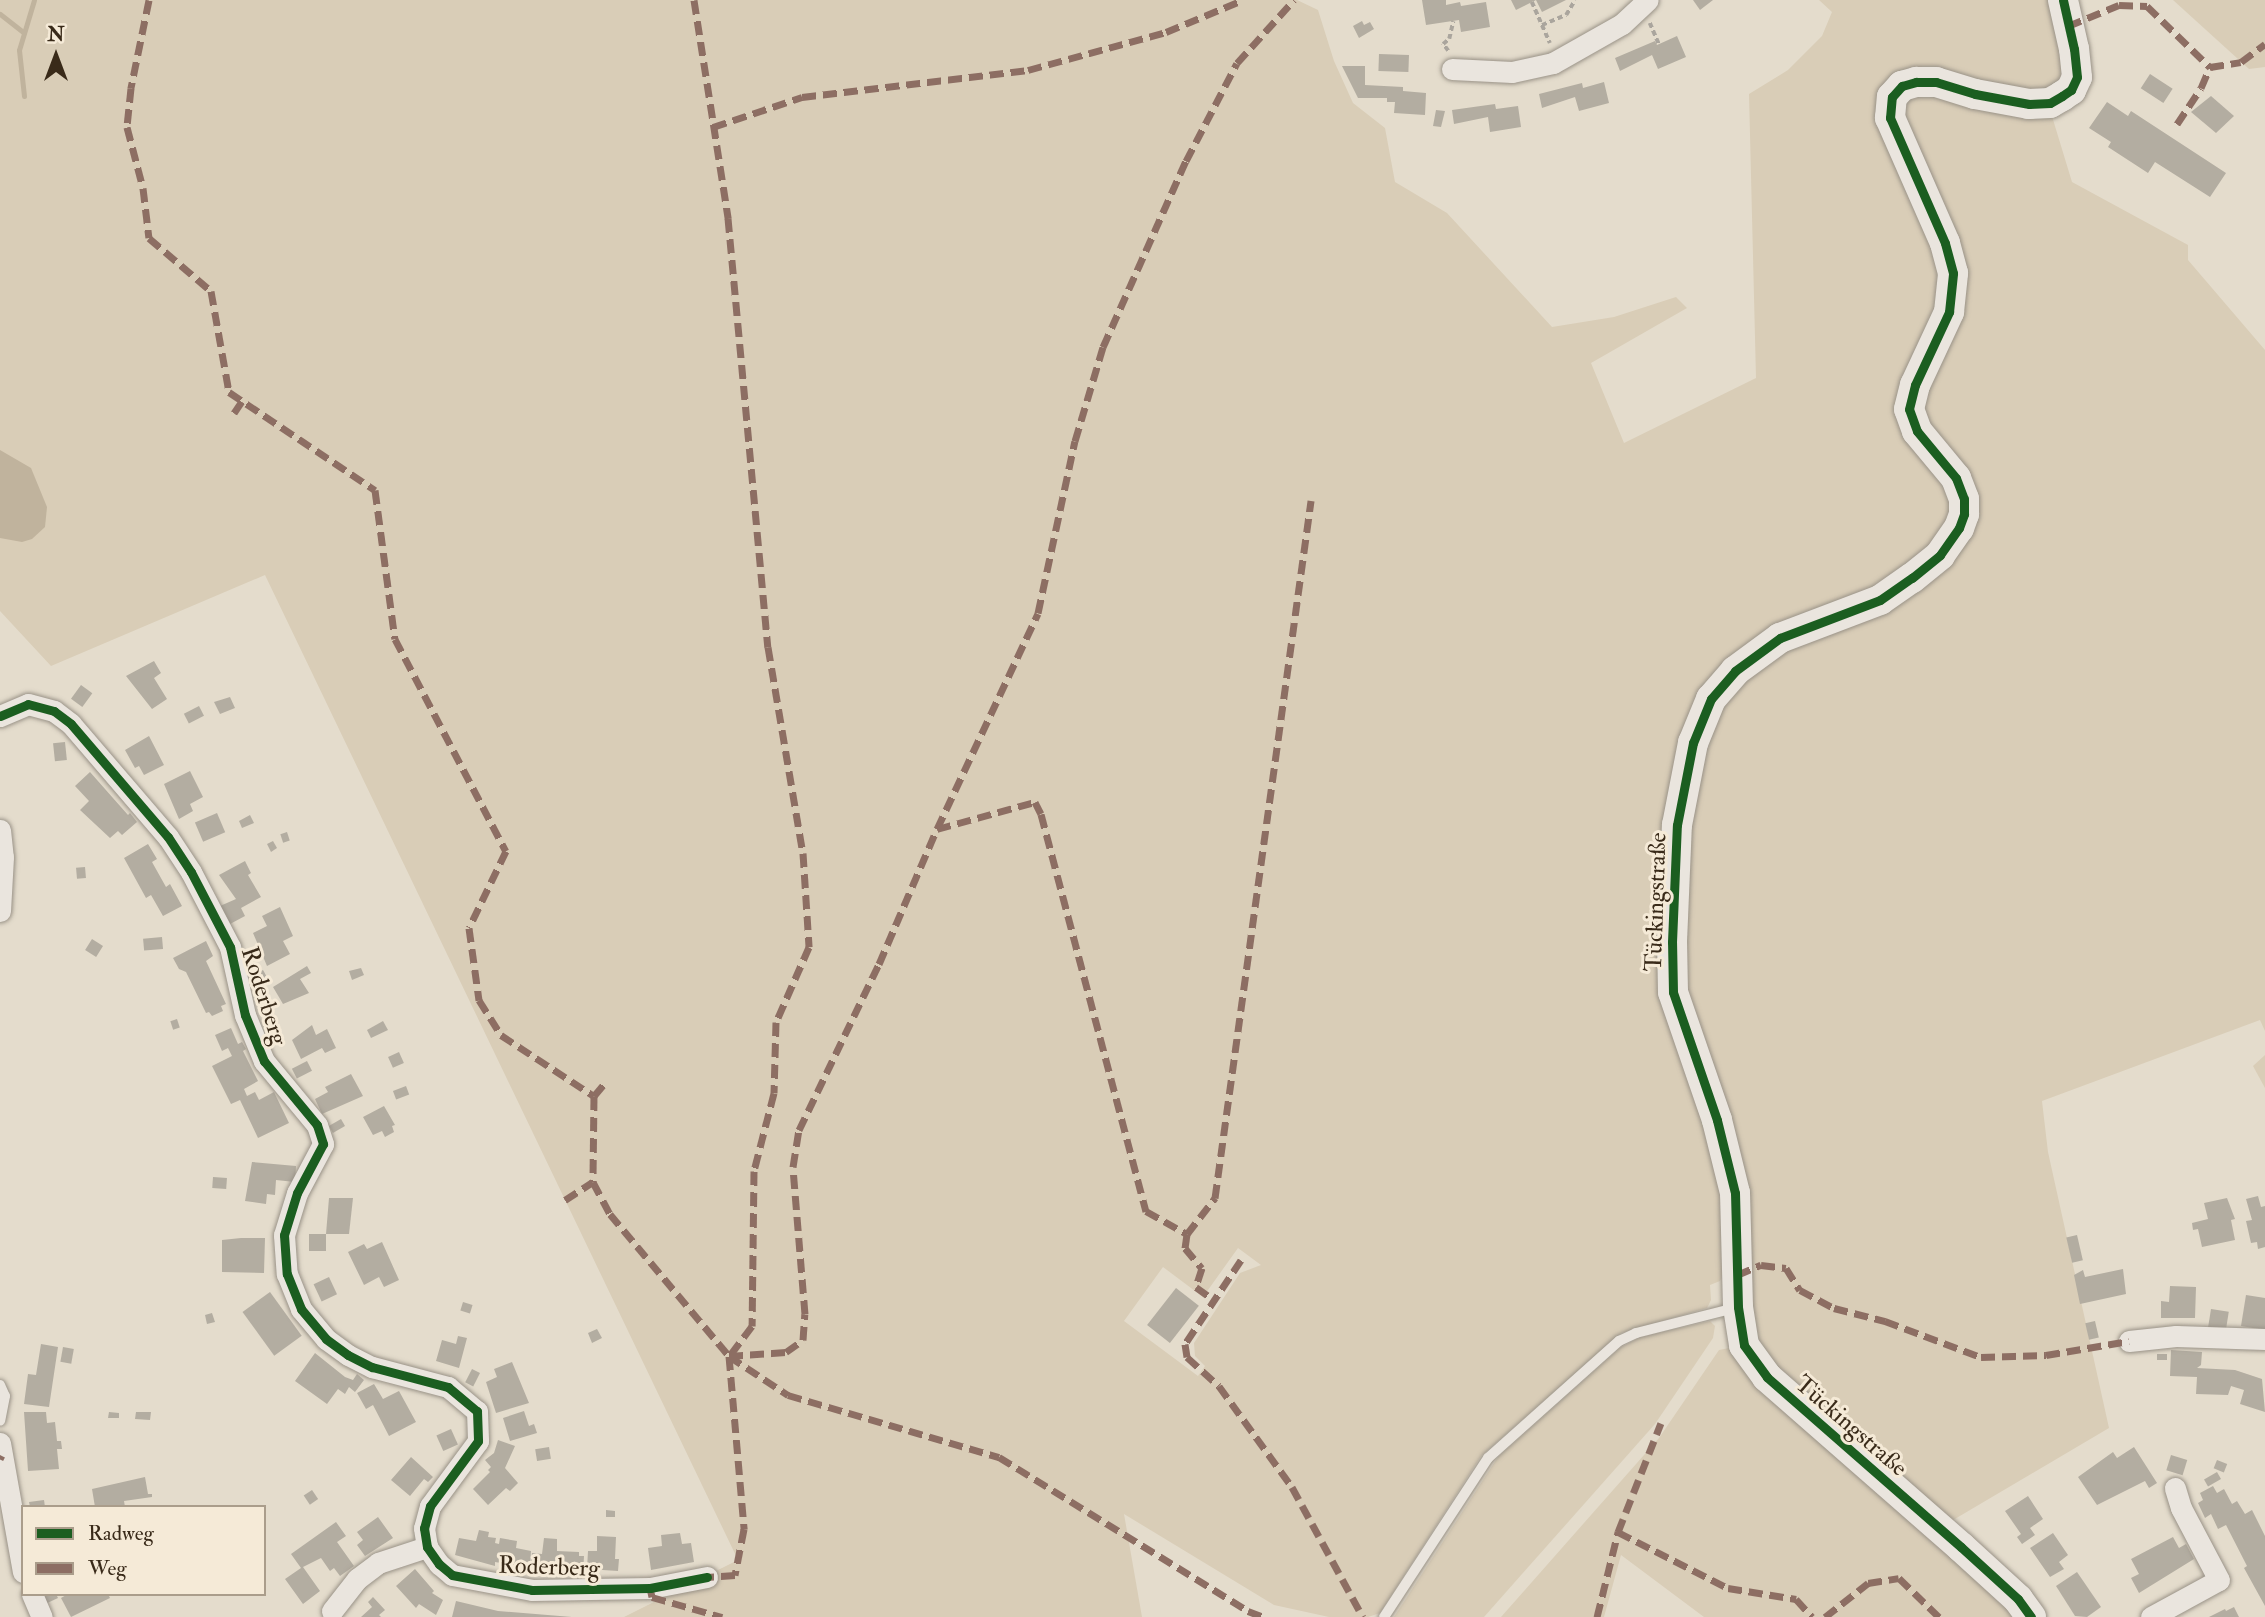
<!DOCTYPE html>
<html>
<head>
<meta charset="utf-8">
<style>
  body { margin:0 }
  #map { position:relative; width:2265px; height:1617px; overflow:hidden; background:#e4dccc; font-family:"IM FELL Double Pica",serif }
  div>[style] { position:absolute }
  .green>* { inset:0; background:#d9cdb7 }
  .water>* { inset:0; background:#c0b39d }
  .stream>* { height:5px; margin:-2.5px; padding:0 2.5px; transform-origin:2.5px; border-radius:2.5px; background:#c0b39d }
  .building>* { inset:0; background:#b3ada1; transform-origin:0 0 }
  .path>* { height:3.5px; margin-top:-1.75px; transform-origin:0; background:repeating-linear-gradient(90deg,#aaa59d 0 5px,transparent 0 8.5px) }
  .roads { filter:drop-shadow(0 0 2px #999287) drop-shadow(0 0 2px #999287) }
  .lane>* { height:10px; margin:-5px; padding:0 5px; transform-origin:5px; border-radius:5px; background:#eae5de }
  .street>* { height:21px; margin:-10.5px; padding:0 10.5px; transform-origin:10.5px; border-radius:10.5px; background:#eae5de }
  .secondary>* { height:30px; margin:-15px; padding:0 15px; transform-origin:15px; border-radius:15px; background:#eae5de }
  .quiet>* { height:7px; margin-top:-3.5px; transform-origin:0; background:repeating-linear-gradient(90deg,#8d6e63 0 14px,transparent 0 21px) }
  .cycleway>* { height:9px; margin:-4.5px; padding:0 4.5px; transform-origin:4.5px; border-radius:4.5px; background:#1b5e20 }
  span { translate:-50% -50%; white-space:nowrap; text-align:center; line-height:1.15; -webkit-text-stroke:6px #f5ead7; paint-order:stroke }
  .street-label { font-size:24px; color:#392a19 }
  .legend { position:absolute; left:21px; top:1505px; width:245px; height:91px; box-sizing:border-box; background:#f5ead7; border:2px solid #aa9d8b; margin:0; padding:9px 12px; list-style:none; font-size:21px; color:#392a19 }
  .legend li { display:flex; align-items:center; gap:14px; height:35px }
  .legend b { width:35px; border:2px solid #aa9d8b }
  .north { position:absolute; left:21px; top:21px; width:70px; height:70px; -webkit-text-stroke:5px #f5ead7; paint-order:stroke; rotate:0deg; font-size:19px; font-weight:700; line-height:28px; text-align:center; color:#392a19 }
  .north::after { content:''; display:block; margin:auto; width:24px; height:32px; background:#392a19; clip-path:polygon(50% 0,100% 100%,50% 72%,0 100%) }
</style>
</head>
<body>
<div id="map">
  <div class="green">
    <i style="clip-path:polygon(evenodd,0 0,1297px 0,1318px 10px,1334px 61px,1353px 103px,1385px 128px,1395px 182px,1447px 213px,1552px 327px,1614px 317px,1676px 297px,1687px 308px,1591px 363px,1624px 443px,1756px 378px,1749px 94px,1788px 70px,1822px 36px,1832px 12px,1819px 0,2054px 0,2067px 61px,2067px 74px,2054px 88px,2012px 92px,1920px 72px,1893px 81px,1880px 98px,1882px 121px,1942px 264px,1941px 305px,1907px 390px,1904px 413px,1911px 435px,1950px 491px,1949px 525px,1944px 537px,1926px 557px,1885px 587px,1860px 601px,1779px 630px,1781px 637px,1880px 600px,1940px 555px,1959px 528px,1971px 531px,1978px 510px,1976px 493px,1923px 423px,1920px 411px,1926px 386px,1961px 307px,1963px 278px,1958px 249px,1905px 124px,1905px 106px,1908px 100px,1922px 94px,2011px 111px,2051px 113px,2072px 182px,2188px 245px,2188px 260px,2265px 350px,2265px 1031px,2260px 1020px,2042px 1101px,2048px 1152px,2109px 1428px,1948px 1523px,1934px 1535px,2019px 1617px,1704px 1617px,1621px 1555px,1604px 1617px,1501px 1617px,1659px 1438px,1719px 1350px,1744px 1345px,1738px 1307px,1737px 1275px,1728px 1267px,1720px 1281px,1710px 1285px,1711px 1300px,1707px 1308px,1621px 1333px,1481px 1456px,1380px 1613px,1368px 1617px,1329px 1617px,1274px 1605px,1124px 1514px,1142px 1617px,624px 1617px,738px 1560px,265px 575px,51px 666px,0 611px,0 0,1238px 1248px,1261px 1265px,1240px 1273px,1194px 1343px,1195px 1356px,1205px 1366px,1198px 1376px,1124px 1321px,1163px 1267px,1203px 1297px,1238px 1248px)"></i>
    <i style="clip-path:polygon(2173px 0,2265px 0,2265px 67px,2249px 69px)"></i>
    <i style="clip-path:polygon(2265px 1055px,2265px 1088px,2253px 1066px)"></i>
    <i style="clip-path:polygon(1710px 1321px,1715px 1326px,1713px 1338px,1655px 1424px,1484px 1617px,1394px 1617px,1498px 1457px,1621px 1347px,1641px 1337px)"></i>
  </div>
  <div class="water">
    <i style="clip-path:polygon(0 450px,31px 468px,47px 507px,45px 527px,32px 539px,22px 542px,0 538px)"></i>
  </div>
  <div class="stream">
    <i style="left:0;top:14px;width:28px;rotate:38deg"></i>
    <i style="left:24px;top:96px;width:46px;rotate:-96.2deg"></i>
    <i style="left:19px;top:50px;width:52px;rotate:-73.3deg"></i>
  </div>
  <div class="building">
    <i style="clip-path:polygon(1422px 0,1446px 0,1446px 5px,1460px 2px,1461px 6px,1486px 2px,1490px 27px,1461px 32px,1459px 20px,1426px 25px)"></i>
    <i style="clip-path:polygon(1511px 0,1566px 0,1542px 12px,1536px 0,1516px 10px)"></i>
    <i style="clip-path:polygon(1693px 0,1713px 0,1700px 10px)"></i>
    <i style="clip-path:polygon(1362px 21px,1364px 25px,1370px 22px,1374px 29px,1359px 38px,1353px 26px)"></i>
    <i style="clip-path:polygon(1677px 36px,1686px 57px,1658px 69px,1652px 55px,1620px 71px,1615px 58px,1655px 41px,1657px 45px)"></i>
    <i style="left:1379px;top:54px;width:30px;height:17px;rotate:2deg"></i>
    <i style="clip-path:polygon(1342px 66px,1365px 66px,1365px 85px,1403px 87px,1403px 91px,1426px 93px,1425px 115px,1394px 113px,1395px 102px,1387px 102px,1387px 98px,1358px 98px)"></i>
    <i style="left:2150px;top:74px;width:27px;height:17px;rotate:33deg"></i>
    <i style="clip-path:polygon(1604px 82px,1609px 103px,1579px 111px,1575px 97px,1542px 108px,1539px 94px,1582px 83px,1583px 88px)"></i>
    <i style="clip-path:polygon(2211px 96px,2234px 116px,2216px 133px,2191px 112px)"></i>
    <i style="clip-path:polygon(2107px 102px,2128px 116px,2131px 111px,2226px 173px,2210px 197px,2155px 162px,2148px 173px,2108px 147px,2111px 142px,2089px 128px)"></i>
    <i style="clip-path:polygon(1495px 104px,1496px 109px,1518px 106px,1521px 127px,1490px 132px,1488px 117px,1454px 124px,1452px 110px)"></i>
    <i style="clip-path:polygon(1436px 110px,1445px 111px,1441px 127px,1433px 126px)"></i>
    <i style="clip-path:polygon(154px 661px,161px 673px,154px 678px,167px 699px,152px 709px,126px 676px)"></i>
    <i style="left:81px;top:685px;width:14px;height:17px;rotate:36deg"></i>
    <i style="clip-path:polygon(230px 697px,235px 708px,220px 714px,214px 702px)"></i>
    <i style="left:199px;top:706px;width:11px;height:17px;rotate:63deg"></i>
    <i style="clip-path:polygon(149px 736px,164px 765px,144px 775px,139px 766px,135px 768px,125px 750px)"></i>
    <i style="left:65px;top:742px;width:18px;height:12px;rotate:84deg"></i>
    <i style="clip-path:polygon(190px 771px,203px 797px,190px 804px,193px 811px,179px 819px,164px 784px)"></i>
    <i style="clip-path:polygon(90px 772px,128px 815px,130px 813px,137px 822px,122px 835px,118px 831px,110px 838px,80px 810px,89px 801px,75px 786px)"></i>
    <i style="left:217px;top:813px;width:21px;height:24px;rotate:67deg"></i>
    <i style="clip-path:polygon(250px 815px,254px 823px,242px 828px,239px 821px)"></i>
    <i style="left:287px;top:832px;width:9px;height:7px;rotate:72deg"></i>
    <i style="clip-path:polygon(273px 841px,277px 848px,271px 852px,267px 844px)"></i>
    <i style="clip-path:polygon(148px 844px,157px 859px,152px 862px,166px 887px,170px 884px,182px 906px,163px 916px,151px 895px,146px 898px,124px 858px)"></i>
    <i style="clip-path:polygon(245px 861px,251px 873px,248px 875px,261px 897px,241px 908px,245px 916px,230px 924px,220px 906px,236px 899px,219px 875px)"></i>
    <i style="left:85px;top:867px;width:11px;height:9px;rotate:85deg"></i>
    <i style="clip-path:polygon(280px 907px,293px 936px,283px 941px,290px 954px,267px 966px,253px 933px,267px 926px,262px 916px)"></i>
    <i style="left:162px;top:937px;width:12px;height:19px;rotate:85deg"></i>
    <i style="left:92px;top:939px;width:13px;height:13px;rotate:32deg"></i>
    <i style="clip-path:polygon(206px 941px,213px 956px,206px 961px,226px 1004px,221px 1006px,223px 1011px,212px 1016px,209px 1012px,206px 1013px,186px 972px,179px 969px,173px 958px)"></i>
    <i style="clip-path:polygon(307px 966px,311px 973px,300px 979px,309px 993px,283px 1004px,273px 987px)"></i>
    <i style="clip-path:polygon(361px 968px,364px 975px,352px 980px,349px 971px)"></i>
    <i style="left:263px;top:970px;width:10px;height:16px;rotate:61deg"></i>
    <i style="left:177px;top:1019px;width:9px;height:7px;rotate:72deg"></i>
    <i style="clip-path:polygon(383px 1021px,388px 1030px,371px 1038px,367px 1030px)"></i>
    <i style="clip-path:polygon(312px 1025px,316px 1035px,327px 1029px,336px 1048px,325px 1053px,322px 1048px,301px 1059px,292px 1040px)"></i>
    <i style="clip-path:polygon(231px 1028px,238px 1044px,242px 1042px,246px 1049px,243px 1051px,258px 1081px,244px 1089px,247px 1096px,255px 1092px,259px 1100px,274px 1092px,289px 1123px,258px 1138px,240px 1100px,231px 1104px,212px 1066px,232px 1056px,228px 1048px,222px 1051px,215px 1035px)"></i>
    <i style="left:399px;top:1052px;width:12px;height:12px;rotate:66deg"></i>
    <i style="left:307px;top:1061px;width:11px;height:17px;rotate:63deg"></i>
    <i style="clip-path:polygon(351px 1074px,363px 1096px,322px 1114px,315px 1099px,328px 1092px,325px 1087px)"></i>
    <i style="left:406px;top:1086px;width:9px;height:14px;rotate:69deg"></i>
    <i style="clip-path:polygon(384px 1106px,395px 1125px,392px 1126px,394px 1132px,385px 1137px,382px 1131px,373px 1135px,363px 1117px)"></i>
    <i style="left:341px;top:1119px;width:8px;height:14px;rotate:60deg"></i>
    <i style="clip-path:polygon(252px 1162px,296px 1166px,295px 1182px,276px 1180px,275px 1195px,267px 1194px,266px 1204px,245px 1201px)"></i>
    <i style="left:213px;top:1177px;width:14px;height:11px;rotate:4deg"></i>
    <i style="clip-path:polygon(2258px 1196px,2261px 1207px,2265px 1206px,2265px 1247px,2258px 1249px,2257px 1242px,2251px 1243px,2246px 1221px,2252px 1220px,2246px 1199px)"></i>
    <i style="clip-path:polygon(329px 1198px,353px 1198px,349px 1234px,326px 1234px)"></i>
    <i style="clip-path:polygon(2227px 1198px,2235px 1219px,2231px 1220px,2235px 1240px,2202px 1247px,2198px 1229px,2193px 1230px,2192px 1223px,2208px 1219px,2204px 1203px)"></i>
    <i style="left:309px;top:1234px;width:17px;height:17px"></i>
    <i style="left:2077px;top:1235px;width:26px;height:11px;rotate:77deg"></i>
    <i style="clip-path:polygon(241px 1238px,265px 1238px,264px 1273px,222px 1272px,222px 1240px)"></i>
    <i style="clip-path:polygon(382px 1242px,399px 1280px,384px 1287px,379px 1277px,364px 1285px,348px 1252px,364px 1244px,367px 1249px)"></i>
    <i style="clip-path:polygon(2123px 1269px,2126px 1294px,2080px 1304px,2074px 1275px,2083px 1270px,2085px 1277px)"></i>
    <i style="left:329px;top:1277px;width:19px;height:17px;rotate:65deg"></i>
    <i style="clip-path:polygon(2170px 1286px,2196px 1287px,2195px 1318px,2161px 1318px,2161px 1301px,2169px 1302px)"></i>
    <i style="left:1176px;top:1288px;width:29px;height:47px;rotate:38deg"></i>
    <i style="left:270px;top:1292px;width:54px;height:34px;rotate:54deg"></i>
    <i style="clip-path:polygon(2246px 1295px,2265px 1298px,2265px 1330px,2241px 1326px)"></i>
    <i style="left:463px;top:1302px;width:10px;height:9px;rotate:17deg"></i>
    <i style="left:2211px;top:1309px;width:18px;height:19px;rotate:9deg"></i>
    <i style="clip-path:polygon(212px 1313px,215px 1322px,207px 1324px,205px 1315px)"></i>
    <i style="left:2095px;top:1321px;width:17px;height:10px;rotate:77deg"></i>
    <i style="clip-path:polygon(597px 1329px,602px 1338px,592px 1343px,588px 1333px)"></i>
    <i style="clip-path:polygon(458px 1336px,467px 1338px,459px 1368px,436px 1361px,442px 1340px,456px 1344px)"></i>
    <i style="clip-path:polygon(41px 1344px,58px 1347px,49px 1407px,24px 1404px,28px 1374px,36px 1375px)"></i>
    <i style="left:63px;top:1347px;width:11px;height:15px;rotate:10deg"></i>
    <i style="clip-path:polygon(2171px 1350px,2202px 1352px,2201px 1365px,2197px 1368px,2235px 1370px,2262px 1379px,2265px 1412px,2240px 1404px,2244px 1390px,2231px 1386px,2228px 1395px,2196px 1394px,2197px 1377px,2170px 1376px)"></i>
    <i style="clip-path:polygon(315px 1353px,345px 1377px,353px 1380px,357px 1374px,364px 1380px,355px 1392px,349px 1387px,345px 1394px,338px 1389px,327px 1404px,295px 1381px)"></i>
    <i style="left:2157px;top:1354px;width:10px;height:6px"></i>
    <i style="clip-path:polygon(512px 1362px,529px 1403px,496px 1413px,486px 1382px,497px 1377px,494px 1369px)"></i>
    <i style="left:472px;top:1369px;width:9px;height:15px;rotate:27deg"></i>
    <i style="clip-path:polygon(374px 1384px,383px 1399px,399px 1391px,416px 1422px,389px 1436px,373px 1405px,366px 1409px,357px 1393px)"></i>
    <i style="clip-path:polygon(524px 1411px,529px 1426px,534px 1424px,537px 1433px,510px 1441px,503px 1418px)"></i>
    <i style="clip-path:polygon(24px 1412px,46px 1412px,47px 1423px,55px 1422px,57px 1441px,61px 1441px,62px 1449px,57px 1449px,59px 1469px,28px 1471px)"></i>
    <i style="clip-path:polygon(109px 1412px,119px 1413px,119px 1418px,108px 1418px)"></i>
    <i style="clip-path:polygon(136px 1412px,151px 1412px,150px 1420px,135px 1419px)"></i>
    <i style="left:451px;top:1429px;width:17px;height:16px;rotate:66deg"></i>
    <i style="clip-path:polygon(498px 1440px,515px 1446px,505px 1468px,518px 1483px,510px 1491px,506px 1488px,488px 1505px,473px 1489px,490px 1472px,488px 1470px,491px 1467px,485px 1460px,494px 1453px)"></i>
    <i style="left:549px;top:1447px;width:12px;height:14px;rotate:81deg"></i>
    <i style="clip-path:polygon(2134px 1447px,2157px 1483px,2149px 1488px,2145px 1481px,2097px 1505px,2078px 1477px,2113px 1452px,2117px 1458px)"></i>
    <i style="left:2171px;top:1455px;width:17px;height:16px;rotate:17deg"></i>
    <i style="clip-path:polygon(411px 1457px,433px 1477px,428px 1482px,424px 1479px,410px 1496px,391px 1480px)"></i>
    <i style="left:2217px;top:1460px;width:11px;height:9px;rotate:22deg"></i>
    <i style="left:2217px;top:1472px;width:8px;height:15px;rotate:60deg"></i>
    <i style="clip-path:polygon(145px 1477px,148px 1494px,152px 1494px,152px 1497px,124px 1501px,125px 1507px,95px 1507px,92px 1489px)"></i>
    <i style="clip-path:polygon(2213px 1486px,2217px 1493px,2224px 1489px,2232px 1504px,2237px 1501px,2245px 1514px,2252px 1510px,2265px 1536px,2265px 1606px,2244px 1568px,2247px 1566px,2226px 1525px,2218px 1529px,2211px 1514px,2205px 1518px,2198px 1503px,2203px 1500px,2200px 1493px)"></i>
    <i style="left:312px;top:1490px;width:11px;height:10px;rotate:56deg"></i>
    <i style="clip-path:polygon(2028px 1496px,2043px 1519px,2030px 1528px,2035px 1535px,2022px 1544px,2017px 1537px,2021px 1534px,2005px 1511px)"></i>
    <i style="clip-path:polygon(44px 1500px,45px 1507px,30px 1507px,29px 1502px)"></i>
    <i style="clip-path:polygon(606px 1510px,615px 1511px,615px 1517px,606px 1517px)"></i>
    <i style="clip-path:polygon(378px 1517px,393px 1538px,365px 1556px,357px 1545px,363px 1540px,357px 1532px)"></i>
    <i style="clip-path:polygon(336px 1522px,346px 1536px,337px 1542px,354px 1566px,340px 1576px,334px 1568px,330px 1571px,321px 1558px,303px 1567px,320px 1591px,303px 1604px,285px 1579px,301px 1568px,291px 1554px)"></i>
    <i style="clip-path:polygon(479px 1530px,489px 1532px,488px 1537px,496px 1538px,495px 1543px,499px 1544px,500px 1538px,517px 1541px,516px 1548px,531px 1551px,530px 1568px,495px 1562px,495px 1566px,455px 1555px,459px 1538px,476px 1541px)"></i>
    <i style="clip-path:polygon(680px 1533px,682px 1544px,691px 1543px,694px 1562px,651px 1570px,648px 1548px,662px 1546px,661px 1535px)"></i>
    <i style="clip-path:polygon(2053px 1533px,2068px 1555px,2059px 1562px,2064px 1569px,2050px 1577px,2030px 1548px)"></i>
    <i style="clip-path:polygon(597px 1536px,616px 1537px,615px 1559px,619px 1559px,618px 1571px,587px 1569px,588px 1551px,597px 1551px)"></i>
    <i style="clip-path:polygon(2173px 1537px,2179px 1548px,2186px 1544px,2194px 1559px,2139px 1593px,2131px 1578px,2139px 1574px,2131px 1559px)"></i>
    <i style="clip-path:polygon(544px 1538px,557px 1539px,557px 1551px,579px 1552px,579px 1556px,584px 1556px,583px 1574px,530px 1571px,532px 1553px,542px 1554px)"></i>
    <i style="clip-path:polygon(415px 1569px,434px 1591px,432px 1593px,443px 1600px,436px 1615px,419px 1604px,416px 1608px,396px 1586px)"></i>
    <i style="clip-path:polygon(2077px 1572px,2101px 1607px,2087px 1617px,2075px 1616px,2056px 1586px)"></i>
    <i style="clip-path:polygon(41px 1594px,56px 1594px,58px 1598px,43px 1605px)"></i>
    <i style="clip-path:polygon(68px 1594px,108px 1594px,110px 1598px,71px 1617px,61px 1598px)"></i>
    <i style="clip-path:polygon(373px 1597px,385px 1610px,379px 1615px,381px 1617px,361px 1617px,372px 1607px,368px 1602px)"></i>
    <i style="clip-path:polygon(456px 1601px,498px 1611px,572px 1617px,452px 1617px)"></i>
    <i style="clip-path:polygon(2234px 1607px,2239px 1617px,2209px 1617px,2225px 1609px,2226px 1611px)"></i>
  </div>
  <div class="path">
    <i style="left:1532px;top:2px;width:45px;rotate:66.3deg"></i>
    <i style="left:1650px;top:23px;width:23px;rotate:67deg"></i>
    <i style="left:1542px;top:25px;width:26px;rotate:-23deg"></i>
    <i style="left:1566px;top:15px;width:17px;rotate:-59deg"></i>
    <i style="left:1448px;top:51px;width:9px;rotate:-126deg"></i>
    <i style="left:1443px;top:44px;width:8px;rotate:-40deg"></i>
    <i style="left:1449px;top:39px;width:18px;rotate:-77deg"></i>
  </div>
  <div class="roads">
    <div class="lane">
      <i style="left:0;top:1385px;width:12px;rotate:66deg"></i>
      <i style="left:5px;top:1396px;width:25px;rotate:101deg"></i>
      <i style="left:1384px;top:1617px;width:190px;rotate:-56.8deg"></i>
      <i style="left:1488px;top:1458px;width:176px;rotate:-41.8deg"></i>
      <i style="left:1619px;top:1341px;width:19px;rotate:-25deg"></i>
      <i style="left:1636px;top:1333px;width:102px;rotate:-14.2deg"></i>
    </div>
    <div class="street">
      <i style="left:1452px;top:69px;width:60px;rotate:2.9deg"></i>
      <i style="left:1512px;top:72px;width:42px;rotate:-12.4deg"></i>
      <i style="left:1553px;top:63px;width:79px;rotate:-29.5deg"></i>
      <i style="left:1622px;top:24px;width:35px;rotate:-43deg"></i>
      <i style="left:0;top:716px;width:30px;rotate:-23deg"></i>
      <i style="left:28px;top:704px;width:27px;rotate:15deg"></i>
      <i style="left:54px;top:711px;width:21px;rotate:37deg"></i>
      <i style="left:71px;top:724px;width:149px;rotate:49.4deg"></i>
      <i style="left:168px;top:837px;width:42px;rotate:56.7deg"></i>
      <i style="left:191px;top:872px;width:85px;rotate:62.5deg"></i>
      <i style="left:230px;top:947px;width:70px;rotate:77.6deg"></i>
      <i style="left:245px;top:1015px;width:50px;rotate:67.6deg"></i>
      <i style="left:264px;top:1061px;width:83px;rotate:50.4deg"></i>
      <i style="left:317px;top:1125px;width:20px;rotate:72deg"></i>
      <i style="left:323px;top:1144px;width:55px;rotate:118deg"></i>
      <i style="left:297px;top:1193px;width:44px;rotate:107.2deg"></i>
      <i style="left:284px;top:1235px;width:39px;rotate:86deg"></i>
      <i style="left:287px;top:1274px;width:38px;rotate:68deg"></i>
      <i style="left:301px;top:1309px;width:39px;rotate:50deg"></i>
      <i style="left:326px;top:1339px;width:27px;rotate:36deg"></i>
      <i style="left:348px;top:1355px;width:27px;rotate:27deg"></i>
      <i style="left:372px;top:1367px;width:79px;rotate:14.7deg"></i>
      <i style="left:448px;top:1387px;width:38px;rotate:40deg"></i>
      <i style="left:477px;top:1411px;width:30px;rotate:88deg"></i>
      <i style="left:478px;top:1441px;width:81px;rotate:126.4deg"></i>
      <i style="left:430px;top:1506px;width:23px;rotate:105deg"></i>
      <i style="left:424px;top:1528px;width:19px;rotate:81deg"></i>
      <i style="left:427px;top:1547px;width:21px;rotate:55deg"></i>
      <i style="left:439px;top:1564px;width:17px;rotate:40deg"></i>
      <i style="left:452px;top:1575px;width:81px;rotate:10.6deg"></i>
      <i style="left:532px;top:1590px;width:118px;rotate:-1deg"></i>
      <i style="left:650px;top:1588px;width:58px;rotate:-10.9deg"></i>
      <i style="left:0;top:830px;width:27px;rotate:84deg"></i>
      <i style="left:3px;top:857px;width:54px;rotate:93.2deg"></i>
      <i style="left:2129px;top:1341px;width:47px;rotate:-6.1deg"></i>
      <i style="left:2176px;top:1336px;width:89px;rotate:1.9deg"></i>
      <i style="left:0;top:1443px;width:131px;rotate:79.9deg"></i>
      <i style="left:32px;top:1594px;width:25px;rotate:67deg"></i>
      <i style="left:332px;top:1611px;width:41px;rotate:-52deg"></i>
      <i style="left:357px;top:1579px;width:26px;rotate:-37deg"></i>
      <i style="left:378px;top:1563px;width:52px;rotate:-18.1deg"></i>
      <i style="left:2151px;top:1617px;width:77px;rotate:-28.6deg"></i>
      <i style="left:2219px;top:1580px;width:81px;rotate:-117.8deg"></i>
      <i style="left:2181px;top:1508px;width:21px;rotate:-107deg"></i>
    </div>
    <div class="secondary">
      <i style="left:2031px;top:1617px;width:22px;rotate:-126deg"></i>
      <i style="left:2018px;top:1599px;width:77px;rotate:-137.6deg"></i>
      <i style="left:1961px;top:1547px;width:258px;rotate:-138.8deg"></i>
      <i style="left:1767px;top:1377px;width:39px;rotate:-126deg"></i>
      <i style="left:1744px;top:1345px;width:38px;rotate:-99deg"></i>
      <i style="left:1738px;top:1307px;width:114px;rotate:-91.5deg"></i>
      <i style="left:1735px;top:1193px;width:75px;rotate:-103.9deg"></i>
      <i style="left:1717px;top:1120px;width:135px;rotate:-109deg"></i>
      <i style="left:1673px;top:992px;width:50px;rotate:-91.1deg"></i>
      <i style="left:1672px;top:942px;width:117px;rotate:-87.6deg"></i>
      <i style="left:1677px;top:825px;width:84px;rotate:-79deg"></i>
      <i style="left:1693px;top:743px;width:48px;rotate:-67.8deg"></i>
      <i style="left:1711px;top:699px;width:37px;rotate:-49deg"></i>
      <i style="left:1735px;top:671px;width:56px;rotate:-36.3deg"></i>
      <i style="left:1780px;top:638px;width:107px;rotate:-20.8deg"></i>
      <i style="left:1880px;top:600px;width:39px;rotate:-35deg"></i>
      <i style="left:1912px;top:578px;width:36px;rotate:-39deg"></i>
      <i style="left:1940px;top:555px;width:33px;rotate:-55deg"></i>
      <i style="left:1959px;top:528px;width:15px;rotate:-70deg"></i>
      <i style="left:1964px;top:514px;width:15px;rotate:-90deg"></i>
      <i style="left:1964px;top:499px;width:22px;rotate:-111deg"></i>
      <i style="left:1956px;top:478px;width:61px;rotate:-129.7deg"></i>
      <i style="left:1917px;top:431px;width:23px;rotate:-110deg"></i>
      <i style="left:1909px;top:409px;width:25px;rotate:-76deg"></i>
      <i style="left:1915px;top:385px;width:81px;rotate:-65deg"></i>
      <i style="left:1949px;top:312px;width:39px;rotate:-84deg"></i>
      <i style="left:1953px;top:273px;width:31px;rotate:-105deg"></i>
      <i style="left:1945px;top:243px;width:137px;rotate:-113.7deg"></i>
      <i style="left:1890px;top:118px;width:21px;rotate:-85deg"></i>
      <i style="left:1892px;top:97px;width:15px;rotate:-48deg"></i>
      <i style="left:1902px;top:86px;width:15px;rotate:-16deg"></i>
      <i style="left:1916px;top:82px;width:20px"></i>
      <i style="left:1936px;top:82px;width:41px;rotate:17.1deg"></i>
      <i style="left:1975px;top:94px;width:55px;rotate:10.5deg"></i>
      <i style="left:2029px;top:104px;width:21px;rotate:-3deg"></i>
      <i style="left:2050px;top:103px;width:14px;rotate:-30deg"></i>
      <i style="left:2062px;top:96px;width:11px;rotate:-34deg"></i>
      <i style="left:2071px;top:90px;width:14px;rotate:-65deg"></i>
      <i style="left:2077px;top:77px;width:28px;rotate:-96deg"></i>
      <i style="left:2074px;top:49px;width:50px;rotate:-102.7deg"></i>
    </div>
  </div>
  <div class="quiet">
    <i style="left:149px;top:0;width:90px;rotate:101.6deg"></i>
    <i style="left:131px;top:88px;width:39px;rotate:96deg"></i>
    <i style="left:127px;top:127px;width:63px;rotate:75.3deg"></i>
    <i style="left:143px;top:188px;width:50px;rotate:83.2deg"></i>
    <i style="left:149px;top:238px;width:82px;rotate:40.5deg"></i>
    <i style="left:211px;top:291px;width:103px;rotate:79.9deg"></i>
    <i style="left:229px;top:392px;width:176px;rotate:33.9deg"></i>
    <i style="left:375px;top:490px;width:150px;rotate:82.4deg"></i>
    <i style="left:395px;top:639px;width:239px;rotate:62.4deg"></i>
    <i style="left:506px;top:851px;width:85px;rotate:115.7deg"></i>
    <i style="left:469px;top:928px;width:73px;rotate:82.1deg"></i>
    <i style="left:479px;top:1000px;width:41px;rotate:57.8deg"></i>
    <i style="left:501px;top:1035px;width:111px;rotate:33.3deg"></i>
    <i style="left:594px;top:1096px;width:86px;rotate:90.7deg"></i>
    <i style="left:593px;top:1182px;width:36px;rotate:62deg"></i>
    <i style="left:610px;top:1214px;width:185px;rotate:50deg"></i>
    <i style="left:729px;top:1356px;width:71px;rotate:33.5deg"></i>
    <i style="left:788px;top:1395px;width:220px;rotate:16.4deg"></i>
    <i style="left:999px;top:1457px;width:293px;rotate:31.7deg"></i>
    <i style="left:1248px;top:1611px;width:17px;rotate:21deg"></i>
    <i style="left:694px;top:0;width:221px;rotate:81.1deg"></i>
    <i style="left:728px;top:218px;width:431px;rotate:84.7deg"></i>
    <i style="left:768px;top:647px;width:209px;rotate:80.4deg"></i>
    <i style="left:803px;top:853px;width:94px;rotate:86.3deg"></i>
    <i style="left:809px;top:947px;width:82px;rotate:113.7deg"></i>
    <i style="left:776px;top:1022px;width:71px;rotate:91.6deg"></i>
    <i style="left:774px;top:1093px;width:81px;rotate:104.4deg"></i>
    <i style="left:754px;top:1171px;width:155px;rotate:90.7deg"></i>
    <i style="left:752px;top:1326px;width:38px;rotate:127deg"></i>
    <i style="left:729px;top:1356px;width:174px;rotate:85deg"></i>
    <i style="left:744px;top:1529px;width:47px;rotate:101.1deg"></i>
    <i style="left:735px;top:1575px;width:28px;rotate:176deg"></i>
    <i style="left:2068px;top:26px;width:55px;rotate:-22.4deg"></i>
    <i style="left:2119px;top:5px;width:28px;rotate:2deg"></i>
    <i style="left:2147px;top:6px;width:88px;rotate:44.1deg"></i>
    <i style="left:2177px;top:124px;width:43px;rotate:-56.3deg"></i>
    <i style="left:2201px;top:88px;width:23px;rotate:-67deg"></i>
    <i style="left:2210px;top:67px;width:31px;rotate:-9deg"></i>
    <i style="left:2241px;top:62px;width:30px;rotate:-37deg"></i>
    <i style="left:713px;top:127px;width:94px;rotate:-18.6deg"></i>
    <i style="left:802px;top:97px;width:228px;rotate:-6.8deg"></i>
    <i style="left:1028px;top:70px;width:143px;rotate:-15.4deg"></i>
    <i style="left:1166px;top:32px;width:83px;rotate:-22.6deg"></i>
    <i style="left:234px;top:413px;width:14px;rotate:-56deg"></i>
    <i style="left:937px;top:829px;width:102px;rotate:-15.4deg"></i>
    <i style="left:1035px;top:802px;width:13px;rotate:63deg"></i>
    <i style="left:1041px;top:814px;width:411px;rotate:75.2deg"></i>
    <i style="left:1146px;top:1211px;width:47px;rotate:29.3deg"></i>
    <i style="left:1187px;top:1234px;width:46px;rotate:-52.1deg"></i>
    <i style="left:1215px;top:1198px;width:704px;rotate:-82.16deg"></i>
    <i style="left:594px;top:1096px;width:17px;rotate:-50deg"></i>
    <i style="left:565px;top:1200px;width:33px;rotate:-33deg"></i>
    <i style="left:1187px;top:1234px;width:14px;rotate:98deg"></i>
    <i style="left:1185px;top:1248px;width:26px;rotate:50deg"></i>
    <i style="left:1202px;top:1268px;width:20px;rotate:108deg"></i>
    <i style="left:1196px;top:1287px;width:22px;rotate:36deg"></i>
    <i style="left:1241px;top:1260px;width:101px;rotate:123.7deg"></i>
    <i style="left:1185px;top:1344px;width:13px;rotate:81deg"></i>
    <i style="left:1187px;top:1357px;width:43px;rotate:42.2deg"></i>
    <i style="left:1219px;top:1386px;width:125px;rotate:54.1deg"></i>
    <i style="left:1292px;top:1487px;width:148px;rotate:61.4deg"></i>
    <i style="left:1737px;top:1275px;width:26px;rotate:-23deg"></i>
    <i style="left:1761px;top:1265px;width:25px;rotate:7deg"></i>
    <i style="left:1786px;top:1268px;width:26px;rotate:58deg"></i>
    <i style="left:1800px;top:1290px;width:38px;rotate:28deg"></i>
    <i style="left:1834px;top:1308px;width:53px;rotate:14.3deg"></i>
    <i style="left:1885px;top:1321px;width:103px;rotate:20.6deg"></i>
    <i style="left:1981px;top:1357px;width:65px;rotate:-1.8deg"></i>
    <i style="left:2046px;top:1355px;width:84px;rotate:-9.6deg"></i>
    <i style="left:729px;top:1356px;width:57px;rotate:-4deg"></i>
    <i style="left:786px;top:1352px;width:21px;rotate:-35deg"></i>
    <i style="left:803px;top:1340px;width:26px;rotate:-86deg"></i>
    <i style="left:805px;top:1314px;width:147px;rotate:-94.7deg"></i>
    <i style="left:793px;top:1167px;width:37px;rotate:-81deg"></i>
    <i style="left:799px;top:1130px;width:184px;rotate:-64.3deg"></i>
    <i style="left:879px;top:964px;width:147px;rotate:-66.8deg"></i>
    <i style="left:937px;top:829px;width:238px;rotate:-64.9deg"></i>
    <i style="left:1038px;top:613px;width:176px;rotate:-77.9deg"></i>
    <i style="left:1075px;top:441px;width:98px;rotate:-73.4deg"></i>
    <i style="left:1103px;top:347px;width:204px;rotate:-66deg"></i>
    <i style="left:1186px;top:161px;width:110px;rotate:-62.5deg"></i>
    <i style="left:1237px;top:63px;width:85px;rotate:-47.9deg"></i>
    <i style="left:0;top:1459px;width:4px;rotate:-63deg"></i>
    <i style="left:1618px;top:1532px;width:123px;rotate:27deg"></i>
    <i style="left:1728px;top:1588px;width:69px;rotate:9.2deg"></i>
    <i style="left:1796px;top:1599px;width:24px;rotate:48deg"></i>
    <i style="left:650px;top:1588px;width:9px;rotate:77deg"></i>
    <i style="left:652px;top:1597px;width:73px;rotate:15.9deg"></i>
    <i style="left:1597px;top:1617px;width:88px;rotate:-76.1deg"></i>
    <i style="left:1618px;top:1532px;width:117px;rotate:-68.5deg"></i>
    <i style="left:1825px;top:1617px;width:55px;rotate:-38.3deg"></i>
    <i style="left:1868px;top:1583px;width:31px;rotate:-9deg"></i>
    <i style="left:1899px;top:1578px;width:56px;rotate:44.3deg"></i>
  </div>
  <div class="cycleway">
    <i style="left:0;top:716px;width:30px;rotate:-23deg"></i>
    <i style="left:28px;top:704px;width:27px;rotate:15deg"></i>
    <i style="left:54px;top:711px;width:21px;rotate:37deg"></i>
    <i style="left:71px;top:724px;width:149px;rotate:49.4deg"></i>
    <i style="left:168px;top:837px;width:42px;rotate:56.7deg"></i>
    <i style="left:191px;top:872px;width:85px;rotate:62.5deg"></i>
    <i style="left:230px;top:947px;width:70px;rotate:77.6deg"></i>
    <i style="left:245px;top:1015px;width:50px;rotate:67.6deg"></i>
    <i style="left:264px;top:1061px;width:83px;rotate:50.4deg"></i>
    <i style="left:317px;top:1125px;width:20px;rotate:72deg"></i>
    <i style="left:323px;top:1144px;width:55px;rotate:118deg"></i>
    <i style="left:297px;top:1193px;width:44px;rotate:107.2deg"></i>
    <i style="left:284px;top:1235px;width:39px;rotate:86deg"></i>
    <i style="left:287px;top:1274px;width:38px;rotate:68deg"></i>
    <i style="left:301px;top:1309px;width:39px;rotate:50deg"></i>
    <i style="left:326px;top:1339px;width:27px;rotate:36deg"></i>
    <i style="left:348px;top:1355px;width:27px;rotate:27deg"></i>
    <i style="left:372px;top:1367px;width:79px;rotate:14.7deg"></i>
    <i style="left:448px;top:1387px;width:38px;rotate:40deg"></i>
    <i style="left:477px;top:1411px;width:30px;rotate:88deg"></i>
    <i style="left:478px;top:1441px;width:81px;rotate:126.4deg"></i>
    <i style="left:430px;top:1506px;width:23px;rotate:105deg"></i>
    <i style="left:424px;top:1528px;width:19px;rotate:81deg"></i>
    <i style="left:427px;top:1547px;width:21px;rotate:55deg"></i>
    <i style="left:439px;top:1564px;width:17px;rotate:40deg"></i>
    <i style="left:452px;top:1575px;width:81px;rotate:10.6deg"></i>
    <i style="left:532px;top:1590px;width:118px;rotate:-1deg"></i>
    <i style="left:650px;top:1588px;width:58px;rotate:-10.9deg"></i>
    <i style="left:2031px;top:1617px;width:22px;rotate:-126deg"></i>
    <i style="left:2018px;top:1599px;width:77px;rotate:-137.6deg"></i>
    <i style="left:1961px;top:1547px;width:258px;rotate:-138.8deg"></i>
    <i style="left:1767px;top:1377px;width:39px;rotate:-126deg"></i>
    <i style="left:1744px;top:1345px;width:38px;rotate:-99deg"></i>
    <i style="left:1738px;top:1307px;width:114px;rotate:-91.5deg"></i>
    <i style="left:1735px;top:1193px;width:75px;rotate:-103.9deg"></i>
    <i style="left:1717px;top:1120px;width:135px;rotate:-109deg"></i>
    <i style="left:1673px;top:992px;width:50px;rotate:-91.1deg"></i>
    <i style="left:1672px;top:942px;width:117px;rotate:-87.6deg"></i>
    <i style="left:1677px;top:825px;width:84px;rotate:-79deg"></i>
    <i style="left:1693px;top:743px;width:48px;rotate:-67.8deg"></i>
    <i style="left:1711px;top:699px;width:37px;rotate:-49deg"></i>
    <i style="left:1735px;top:671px;width:56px;rotate:-36.3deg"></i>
    <i style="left:1780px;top:638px;width:107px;rotate:-20.8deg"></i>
    <i style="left:1880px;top:600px;width:39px;rotate:-35deg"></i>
    <i style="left:1912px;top:578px;width:36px;rotate:-39deg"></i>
    <i style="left:1940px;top:555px;width:33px;rotate:-55deg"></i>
    <i style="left:1959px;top:528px;width:15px;rotate:-70deg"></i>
    <i style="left:1964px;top:514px;width:15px;rotate:-90deg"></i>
    <i style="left:1964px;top:499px;width:22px;rotate:-111deg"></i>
    <i style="left:1956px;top:478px;width:61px;rotate:-129.7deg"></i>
    <i style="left:1917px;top:431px;width:23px;rotate:-110deg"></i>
    <i style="left:1909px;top:409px;width:25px;rotate:-76deg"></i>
    <i style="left:1915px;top:385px;width:81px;rotate:-65deg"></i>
    <i style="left:1949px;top:312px;width:39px;rotate:-84deg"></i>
    <i style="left:1953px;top:273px;width:31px;rotate:-105deg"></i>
    <i style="left:1945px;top:243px;width:137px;rotate:-113.7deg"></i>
    <i style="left:1890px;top:118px;width:21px;rotate:-85deg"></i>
    <i style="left:1892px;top:97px;width:15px;rotate:-48deg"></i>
    <i style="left:1902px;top:86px;width:15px;rotate:-16deg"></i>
    <i style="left:1916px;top:82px;width:20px"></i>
    <i style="left:1936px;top:82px;width:41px;rotate:17.1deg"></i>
    <i style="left:1975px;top:94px;width:55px;rotate:10.5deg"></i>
    <i style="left:2029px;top:104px;width:21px;rotate:-3deg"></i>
    <i style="left:2050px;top:103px;width:14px;rotate:-30deg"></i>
    <i style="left:2062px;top:96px;width:11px;rotate:-34deg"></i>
    <i style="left:2071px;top:90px;width:14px;rotate:-65deg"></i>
    <i style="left:2077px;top:77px;width:28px;rotate:-96deg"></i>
    <i style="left:2074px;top:49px;width:50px;rotate:-102.7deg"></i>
  </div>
  <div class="street-label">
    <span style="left:1656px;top:902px;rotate:-88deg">Tückingstraße</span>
    <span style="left:264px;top:996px;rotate:72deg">Roderberg</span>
    <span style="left:1851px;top:1426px;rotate:41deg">Tückingstraße</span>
    <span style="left:549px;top:1567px;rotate:2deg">Roderberg</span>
  </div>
  <ul class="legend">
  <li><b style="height:9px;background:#1b5e20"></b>Radweg</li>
  <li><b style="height:9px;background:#8d6e63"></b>Weg</li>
  </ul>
  <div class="north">N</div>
</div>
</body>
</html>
